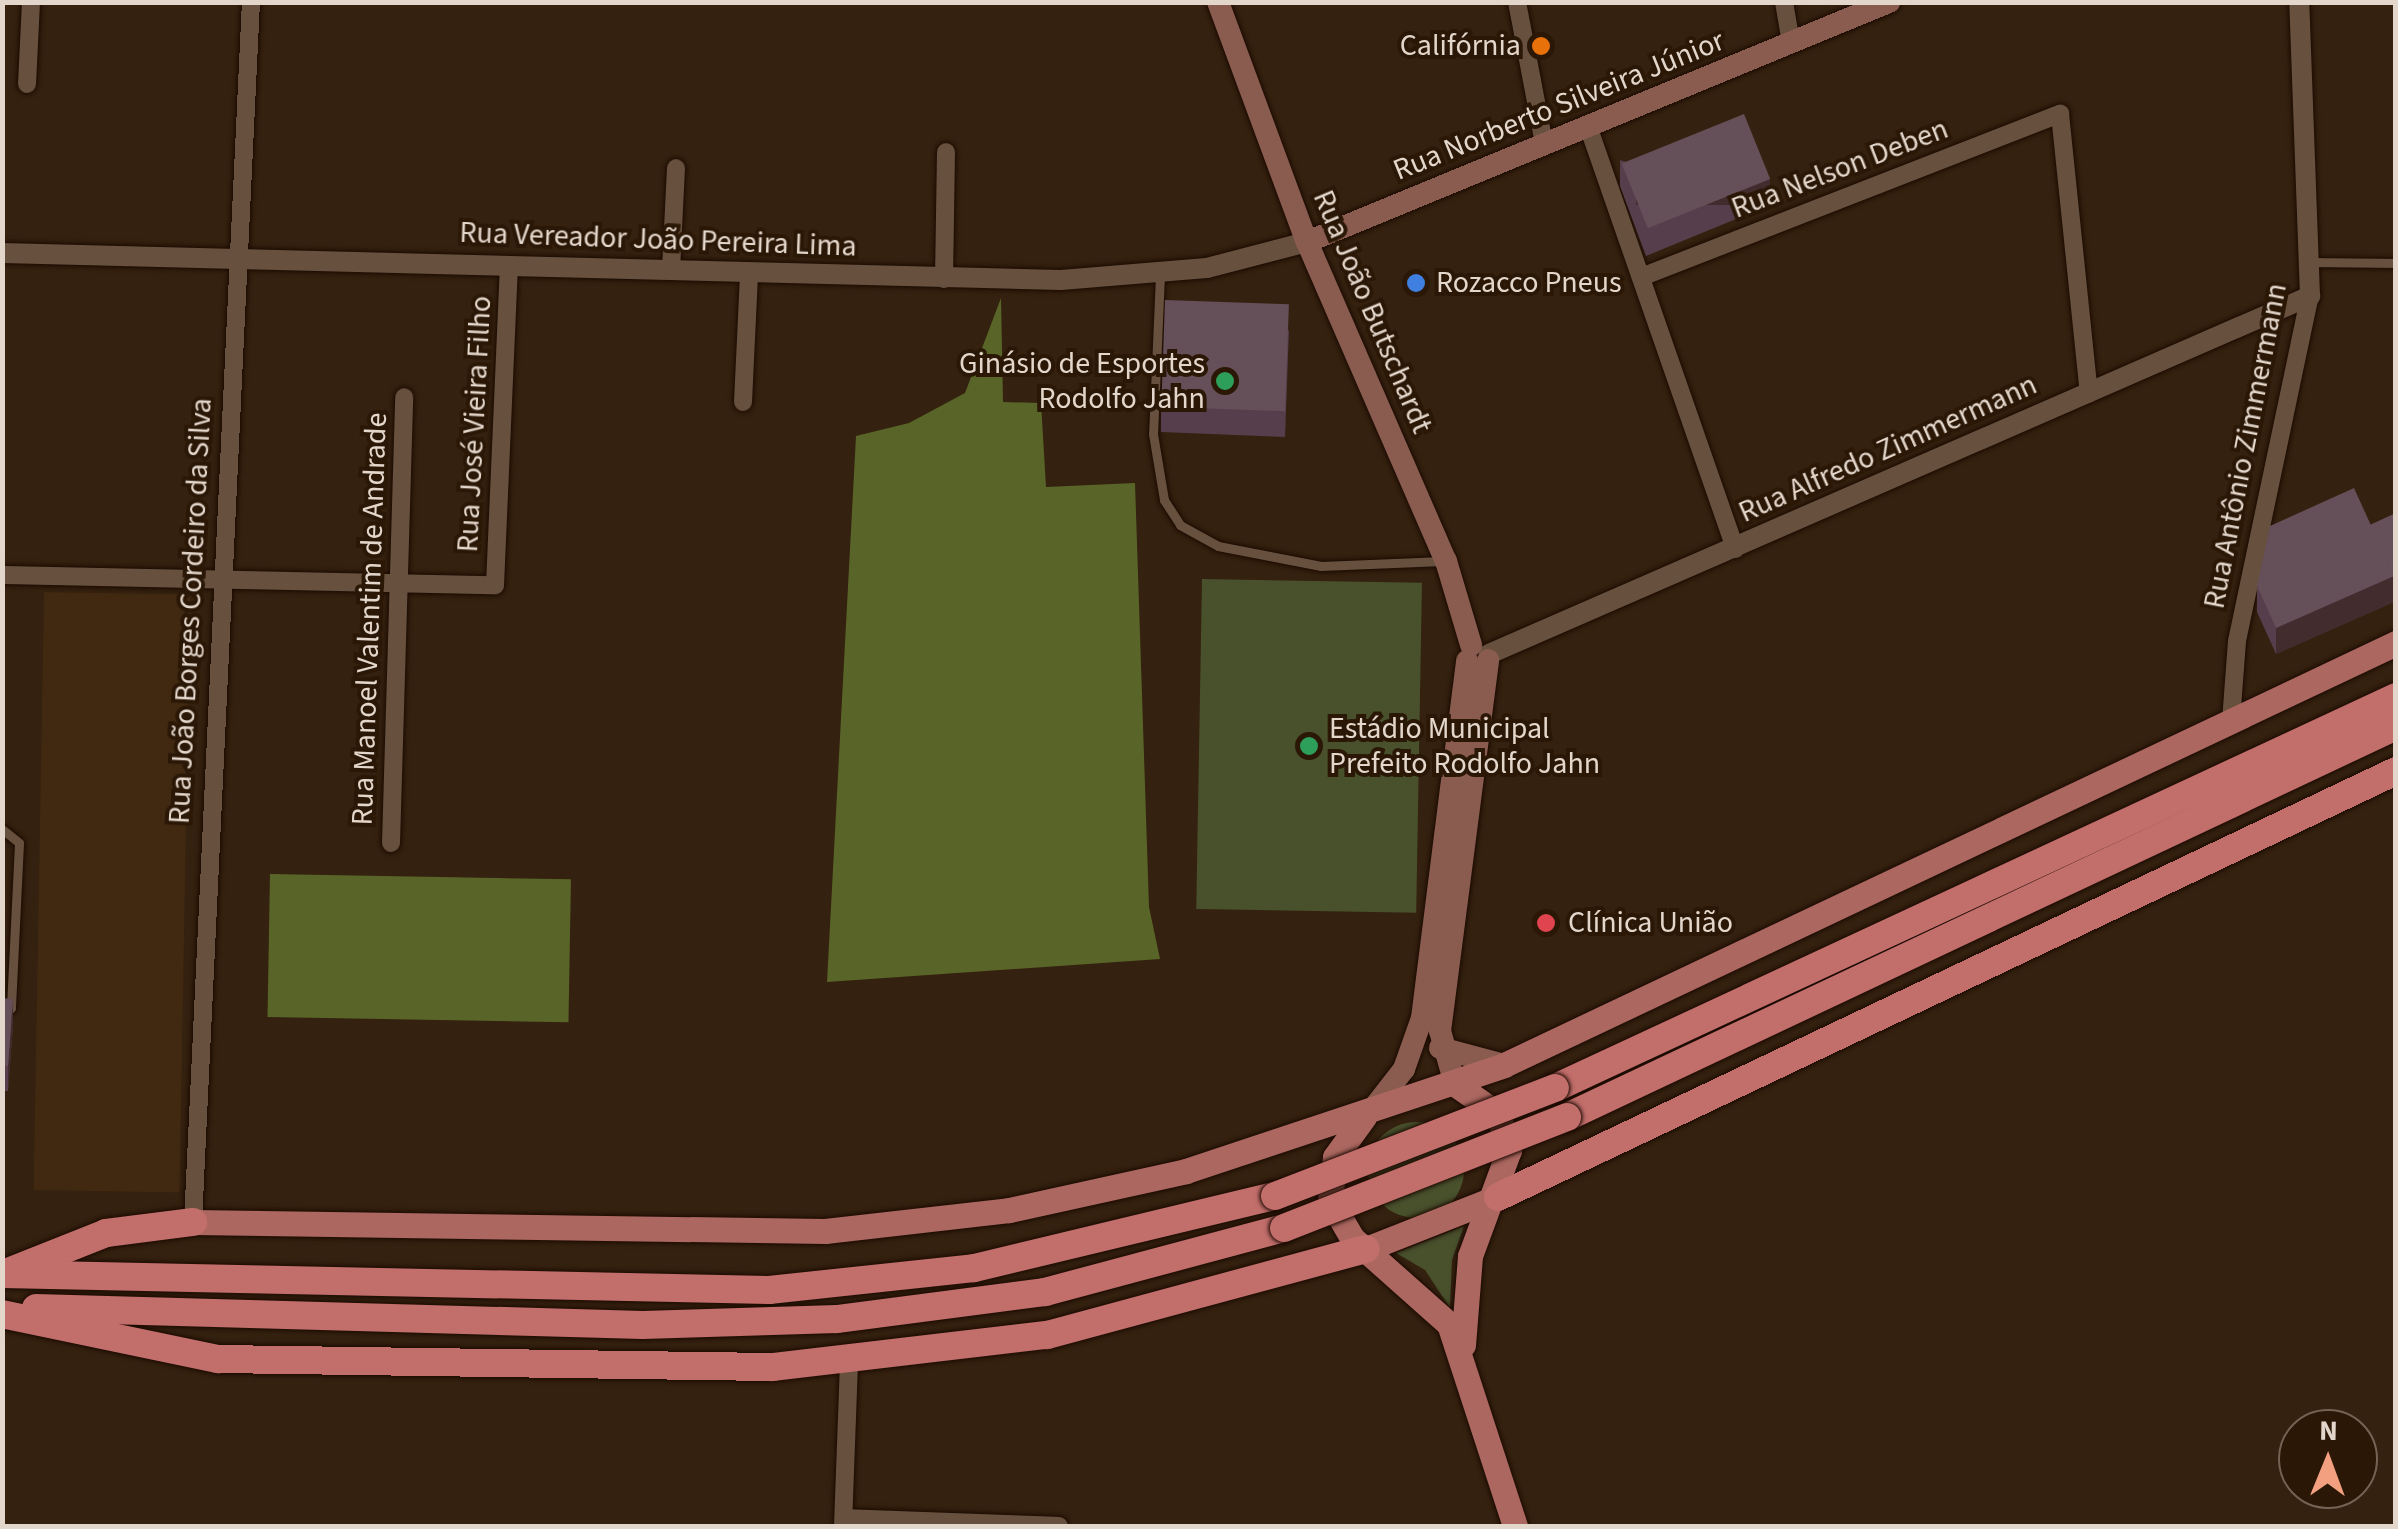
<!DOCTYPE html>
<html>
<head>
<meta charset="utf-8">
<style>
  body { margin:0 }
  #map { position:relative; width:2398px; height:1529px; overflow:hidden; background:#34210f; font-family:"Source Sans 3",sans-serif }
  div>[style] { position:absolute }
  .built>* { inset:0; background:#412811; transform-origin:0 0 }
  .green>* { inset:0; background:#48502c; transform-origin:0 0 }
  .round { border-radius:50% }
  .forest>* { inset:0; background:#596528; transform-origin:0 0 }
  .roads { filter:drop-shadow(0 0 2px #1b0a00) drop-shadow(0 0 2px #1b0a00) }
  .service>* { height:9px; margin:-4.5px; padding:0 4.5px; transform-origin:4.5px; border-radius:4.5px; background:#67513e }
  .minor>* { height:18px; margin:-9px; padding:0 9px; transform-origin:9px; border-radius:9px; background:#67513e }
  .tertiary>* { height:20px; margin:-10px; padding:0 10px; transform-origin:10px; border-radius:10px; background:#67513e }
  .secondary>* { height:22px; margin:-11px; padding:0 11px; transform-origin:11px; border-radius:11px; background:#895c4f }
  .primary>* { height:25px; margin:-12.5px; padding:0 12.5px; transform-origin:12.5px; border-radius:12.5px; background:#ab6760 }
  .trunk>* { height:28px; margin:-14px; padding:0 14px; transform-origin:14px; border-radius:14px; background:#c26e6b }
  .bridges { filter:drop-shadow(0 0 2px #1b0a00) drop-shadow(0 0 2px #1b0a00) }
  .trunk-bridge>* { height:28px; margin:-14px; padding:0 14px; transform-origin:14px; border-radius:14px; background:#c26e6b }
  .wall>* { inset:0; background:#563e4c }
  .shaded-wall>* { inset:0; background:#422c2e; transform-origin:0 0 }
  .building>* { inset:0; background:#654f59; transform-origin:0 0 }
  .dots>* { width:28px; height:28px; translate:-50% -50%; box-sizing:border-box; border:5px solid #2a1706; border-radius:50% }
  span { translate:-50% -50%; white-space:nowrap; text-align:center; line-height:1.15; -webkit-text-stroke:8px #2a1706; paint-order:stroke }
  .poi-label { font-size:30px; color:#e3d6cb }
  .right { translate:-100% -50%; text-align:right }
  .left { translate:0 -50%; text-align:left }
  .street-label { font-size:30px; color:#e3d6cb }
  .frame { position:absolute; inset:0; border:5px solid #e3d6cb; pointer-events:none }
  .north { position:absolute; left:2278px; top:1409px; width:100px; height:100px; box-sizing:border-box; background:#2a1706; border:2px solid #746355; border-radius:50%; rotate:1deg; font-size:28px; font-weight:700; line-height:40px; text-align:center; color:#e3d6cb }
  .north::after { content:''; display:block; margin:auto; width:35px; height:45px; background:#f2a080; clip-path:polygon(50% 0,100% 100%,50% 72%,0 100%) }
</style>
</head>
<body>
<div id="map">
  <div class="built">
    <i style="left:44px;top:592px;width:146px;height:598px;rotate:1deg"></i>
  </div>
  <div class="green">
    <i style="left:1202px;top:579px;width:220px;height:330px;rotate:1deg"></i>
    <i class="round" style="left:1368px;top:1122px;width:96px;height:96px"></i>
    <i style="clip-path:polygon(1464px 1226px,1452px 1260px,1450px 1308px,1425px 1270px,1396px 1253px)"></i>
  </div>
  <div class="forest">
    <i style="clip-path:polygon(1001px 298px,1003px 402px,1041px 403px,1046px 487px,1135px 483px,1149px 907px,1160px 959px,827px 982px,856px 436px,909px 423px,965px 393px)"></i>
    <i style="left:270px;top:874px;width:301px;height:143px;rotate:1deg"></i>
  </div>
  <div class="roads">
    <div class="service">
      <i style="left:2312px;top:262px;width:84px;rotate:0.7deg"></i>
      <i style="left:1160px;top:275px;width:159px;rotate:92.5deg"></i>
      <i style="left:1153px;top:434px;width:67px;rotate:80.5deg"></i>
      <i style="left:1164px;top:500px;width:30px;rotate:57deg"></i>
      <i style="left:1180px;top:525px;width:43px;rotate:28.9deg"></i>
      <i style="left:1218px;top:546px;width:105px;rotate:11deg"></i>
      <i style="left:1321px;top:566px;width:122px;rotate:-2.3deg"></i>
      <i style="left:2px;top:829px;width:22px;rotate:39deg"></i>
      <i style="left:19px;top:843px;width:165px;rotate:92.8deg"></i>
      <i style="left:11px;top:1008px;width:10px;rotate:151deg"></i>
    </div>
    <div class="minor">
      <i style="left:1517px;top:2px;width:145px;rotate:79.2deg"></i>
      <i style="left:1784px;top:2px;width:42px;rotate:80.3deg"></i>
      <i style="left:27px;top:84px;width:82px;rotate:-87.2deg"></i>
      <i style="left:1588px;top:126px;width:448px;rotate:70.8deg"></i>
      <i style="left:671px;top:270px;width:102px;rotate:-87.2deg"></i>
      <i style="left:1641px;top:277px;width:450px;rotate:-21.3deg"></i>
      <i style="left:2060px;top:114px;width:281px;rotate:84.1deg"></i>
      <i style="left:944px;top:279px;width:127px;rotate:-89.1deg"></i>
      <i style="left:743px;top:402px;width:129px;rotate:-87.3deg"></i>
      <i style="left:2px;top:575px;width:493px;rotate:1.2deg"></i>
      <i style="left:495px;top:585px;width:319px;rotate:-87.5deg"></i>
      <i style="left:2231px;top:721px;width:80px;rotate:-85.7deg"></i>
      <i style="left:2237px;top:641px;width:353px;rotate:-78.1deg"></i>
      <i style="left:391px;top:843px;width:446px;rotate:-88.3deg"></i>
      <i style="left:193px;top:1222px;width:1221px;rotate:-87.28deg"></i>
      <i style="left:844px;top:1518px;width:215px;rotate:2.1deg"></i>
      <i style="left:843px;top:1526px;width:164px;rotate:-87.9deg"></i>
    </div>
    <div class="tertiary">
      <i style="left:2px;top:253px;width:1059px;rotate:1.46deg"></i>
      <i style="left:1061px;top:280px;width:146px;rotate:-4.7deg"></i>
      <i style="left:1207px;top:268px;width:103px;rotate:-14.6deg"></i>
      <i style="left:1489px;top:654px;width:896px;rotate:-23.56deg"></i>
      <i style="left:2310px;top:296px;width:294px;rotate:-92.1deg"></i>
    </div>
    <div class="secondary">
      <i style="left:1218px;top:2px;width:256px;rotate:69.7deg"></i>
      <i style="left:1307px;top:242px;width:348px;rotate:66.5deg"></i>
      <i style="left:1446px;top:561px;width:88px;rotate:73.4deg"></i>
      <i style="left:1307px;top:242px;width:630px;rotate:-22.41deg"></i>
      <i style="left:1440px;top:1048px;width:66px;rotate:14.9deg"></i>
      <i style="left:1455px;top:1084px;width:55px;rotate:-105.8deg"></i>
      <i style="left:1440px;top:1031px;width:374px;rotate:-82.6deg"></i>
      <i style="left:1372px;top:1110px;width:52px;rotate:-52deg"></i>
      <i style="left:1404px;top:1069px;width:54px;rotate:-70.6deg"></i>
      <i style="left:1422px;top:1018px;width:360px;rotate:-82.8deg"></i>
    </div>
    <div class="primary">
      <i style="left:1455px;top:1084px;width:52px;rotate:34.9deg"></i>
      <i style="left:1498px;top:1114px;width:38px;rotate:73deg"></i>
      <i style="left:1509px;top:1150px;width:113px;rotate:110.2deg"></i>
      <i style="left:1470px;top:1256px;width:89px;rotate:94.5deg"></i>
      <i style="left:1364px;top:1117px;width:49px;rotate:125.9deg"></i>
      <i style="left:1335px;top:1157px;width:43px;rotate:96.6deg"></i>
      <i style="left:1330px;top:1200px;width:44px;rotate:59.9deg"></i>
      <i style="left:1352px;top:1238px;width:130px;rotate:41.6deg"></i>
      <i style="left:1449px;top:1324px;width:213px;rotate:71.9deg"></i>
      <i style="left:193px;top:1222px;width:632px;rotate:0.82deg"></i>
      <i style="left:825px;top:1231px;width:185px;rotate:-6.5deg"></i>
      <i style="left:1009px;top:1210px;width:181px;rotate:-12.4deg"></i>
      <i style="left:1186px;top:1171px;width:335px;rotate:-18.4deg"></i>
      <i style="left:1504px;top:1065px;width:987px;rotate:-25.32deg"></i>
      <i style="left:1366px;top:1249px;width:142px;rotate:-21.5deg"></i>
    </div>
    <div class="trunk">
      <i style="left:1555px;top:1088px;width:927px;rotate:-24.93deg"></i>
      <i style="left:1567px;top:1117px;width:917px;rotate:-25.25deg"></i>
      <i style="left:1498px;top:1197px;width:994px;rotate:-25.38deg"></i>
      <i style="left:8px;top:1272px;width:105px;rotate:-21.7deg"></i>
      <i style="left:106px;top:1233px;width:88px;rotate:-7.2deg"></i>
      <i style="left:2px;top:1274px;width:767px;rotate:1.2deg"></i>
      <i style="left:769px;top:1290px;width:206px;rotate:-6.1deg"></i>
      <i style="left:974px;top:1268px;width:309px;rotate:-13.5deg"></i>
      <i style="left:36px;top:1308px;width:607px;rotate:1.6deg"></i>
      <i style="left:643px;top:1325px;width:194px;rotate:-1.8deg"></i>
      <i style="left:837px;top:1319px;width:210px;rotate:-7.4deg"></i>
      <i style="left:1045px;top:1292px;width:247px;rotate:-15deg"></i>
      <i style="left:2px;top:1314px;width:221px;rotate:11.8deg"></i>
      <i style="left:218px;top:1359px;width:555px;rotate:0.83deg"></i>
      <i style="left:773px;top:1367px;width:276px;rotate:-6.7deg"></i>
      <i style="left:1047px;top:1335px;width:330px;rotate:-15.1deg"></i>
    </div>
  </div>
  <div class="bridges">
    <div class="trunk-bridge">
      <i style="left:1275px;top:1196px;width:300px;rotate:-21.1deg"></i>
      <i style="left:1284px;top:1228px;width:304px;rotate:-21.4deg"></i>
    </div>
  </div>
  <div class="wall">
    <i style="clip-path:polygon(1620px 160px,1770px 205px,1646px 256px,1620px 186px)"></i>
    <i style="clip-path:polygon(1289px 330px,1285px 437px,1161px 432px,1161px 407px)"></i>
    <i style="clip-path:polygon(2396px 513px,2396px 601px,2276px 654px,2257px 612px,2257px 586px,2370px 525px)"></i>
    <i style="clip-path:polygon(2px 998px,13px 1024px,8px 1091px,2px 1091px)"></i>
  </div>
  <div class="shaded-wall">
    <i style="left:1770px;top:179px;width:26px;height:134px;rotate:90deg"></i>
    <i style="clip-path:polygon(2394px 576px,2396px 581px,2396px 601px,2276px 654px,2276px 628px)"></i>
    <i style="clip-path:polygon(13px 999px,13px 1024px,8px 1091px,8px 1066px)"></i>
  </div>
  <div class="building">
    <i style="left:1744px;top:114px;width:70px;height:132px;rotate:68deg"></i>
    <i style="left:1165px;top:300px;width:124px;height:107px;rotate:2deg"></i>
    <i style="clip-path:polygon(2354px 488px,2394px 576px,2276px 628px,2257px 586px,2270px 526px)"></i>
    <i style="clip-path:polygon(2396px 513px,2396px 581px,2394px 582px,2394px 576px,2370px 525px)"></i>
    <i style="clip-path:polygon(2px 998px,13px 999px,8px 1066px,2px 1066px)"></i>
  </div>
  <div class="dots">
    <i style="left:1541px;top:46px;background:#e8710a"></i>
    <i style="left:1416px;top:283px;background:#3f7fe0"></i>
    <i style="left:1225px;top:381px;background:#2e9e5b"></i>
    <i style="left:1309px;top:746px;background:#2e9e5b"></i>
    <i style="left:1546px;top:923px;background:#e0444e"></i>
  </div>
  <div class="poi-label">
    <span class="right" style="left:1521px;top:46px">Califórnia</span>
    <span class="left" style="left:1436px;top:283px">Rozacco Pneus</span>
    <span class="right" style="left:1205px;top:381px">Ginásio de Esportes<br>Rodolfo Jahn</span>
    <span class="left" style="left:1329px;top:746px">Estádio Municipal<br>Prefeito Rodolfo Jahn</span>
    <span class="left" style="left:1568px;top:923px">Clínica União</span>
  </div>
  <div class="street-label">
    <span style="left:1559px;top:106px;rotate:-22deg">Rua Norberto Silveira Júnior</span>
    <span style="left:1840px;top:169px;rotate:-21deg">Rua Nelson Deben</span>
    <span style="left:658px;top:240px;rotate:2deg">Rua Vereador João Pereira Lima</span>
    <span style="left:1372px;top:312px;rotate:67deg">Rua João Butschardt</span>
    <span style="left:475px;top:424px;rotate:-87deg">Rua José Vieira Filho</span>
    <span style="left:2246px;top:446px;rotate:-79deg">Rua Antônio Zimmermann</span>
    <span style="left:1888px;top:449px;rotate:-24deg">Rua Alfredo Zimmermann</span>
    <span style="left:191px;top:611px;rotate:-87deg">Rua João Borges Cordeiro da Silva</span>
    <span style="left:370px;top:619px;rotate:-88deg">Rua Manoel Valentim de Andrade</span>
  </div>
  <div class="frame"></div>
  <div class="north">N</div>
</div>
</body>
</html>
